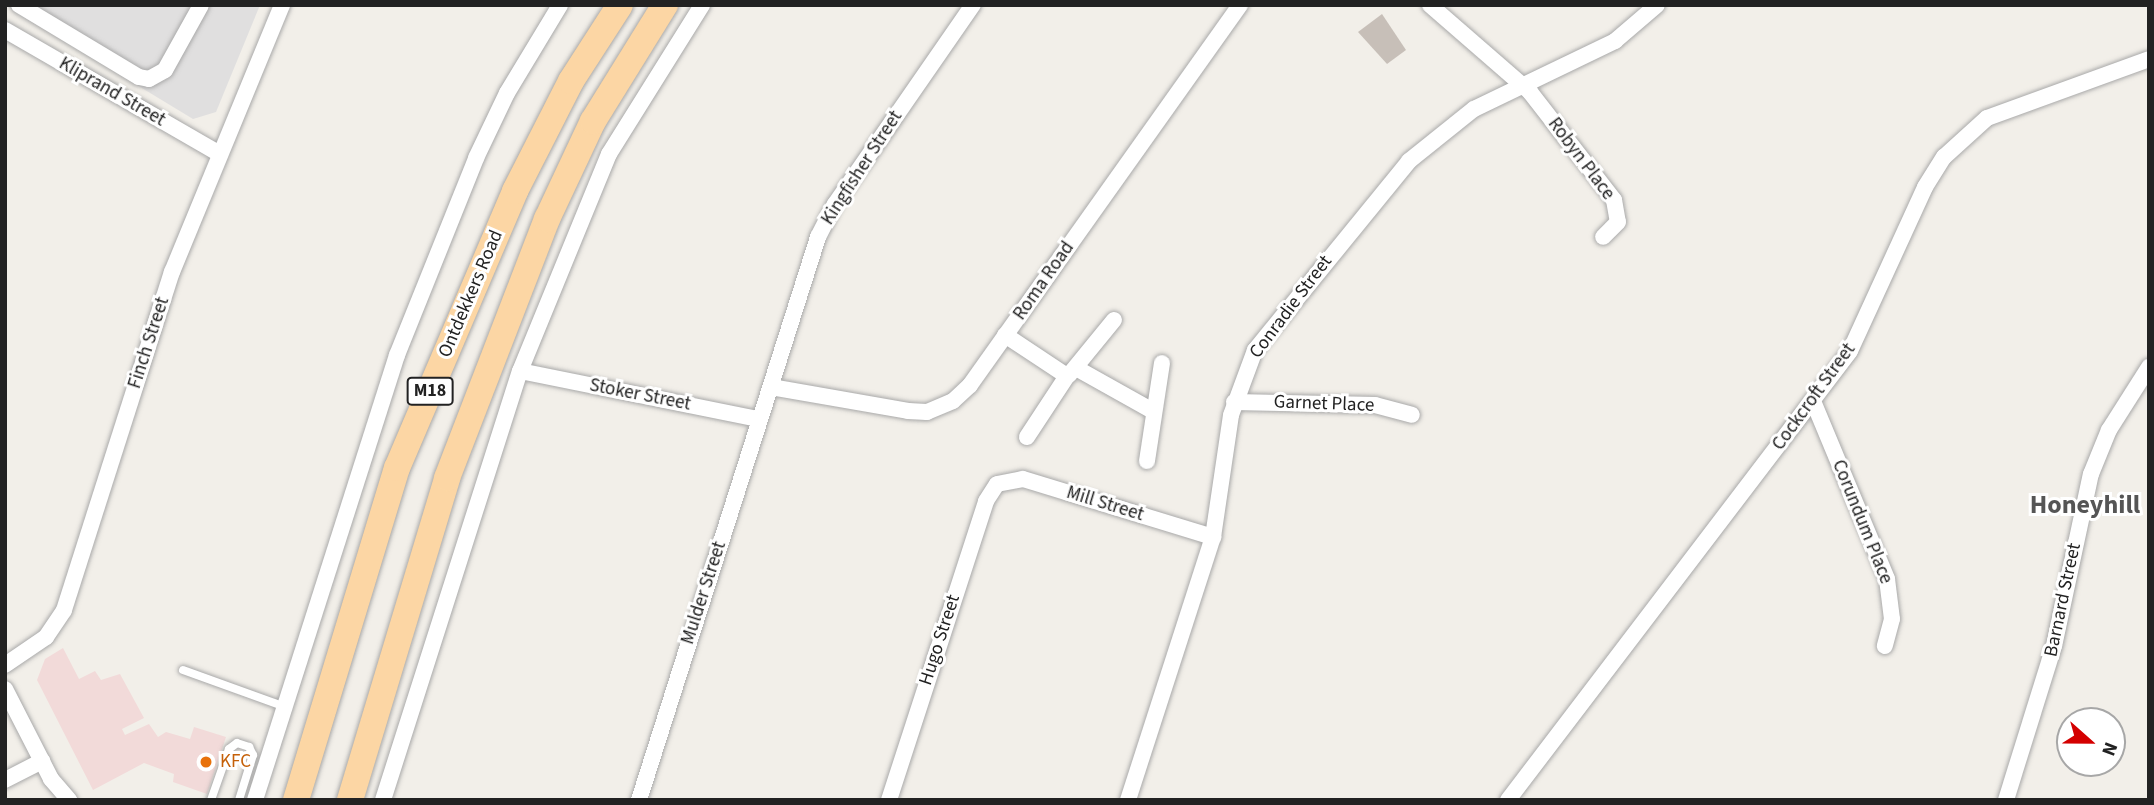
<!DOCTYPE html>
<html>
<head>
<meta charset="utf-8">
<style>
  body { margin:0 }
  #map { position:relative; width:2154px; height:805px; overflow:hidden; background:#f2efe9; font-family:"Source Sans 3",sans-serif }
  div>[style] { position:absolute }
  .residential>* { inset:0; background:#e0dfdf }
  .commercial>* { inset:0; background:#f2dad9 }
  .building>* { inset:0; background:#c7bfb8 }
  .roads { filter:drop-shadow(0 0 2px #a9a9a9) drop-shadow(0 0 2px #a9a9a9) }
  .service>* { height:8px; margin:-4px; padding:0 4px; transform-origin:4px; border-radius:4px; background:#fff }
  .minor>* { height:16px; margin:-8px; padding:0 8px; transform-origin:8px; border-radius:8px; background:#fff }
  .primary>* { height:26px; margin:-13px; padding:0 13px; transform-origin:13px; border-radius:13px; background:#fcd6a4 }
  .dots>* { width:19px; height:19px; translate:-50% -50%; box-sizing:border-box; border:4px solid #fff; border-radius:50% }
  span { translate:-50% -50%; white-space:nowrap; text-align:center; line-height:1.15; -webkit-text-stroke:6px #fff; paint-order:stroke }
  .shield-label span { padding:2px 5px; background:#fff; border:2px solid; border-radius:5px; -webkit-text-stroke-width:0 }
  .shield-label { font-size:18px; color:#222; font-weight:700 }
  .street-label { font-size:19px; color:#222 }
  .food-label { font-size:19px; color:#c56008 }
  .left { translate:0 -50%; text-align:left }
  .district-label { font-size:26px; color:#555; font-weight:700 }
  .frame { position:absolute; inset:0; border:7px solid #222; pointer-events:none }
  .north { position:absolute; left:2056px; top:707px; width:70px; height:70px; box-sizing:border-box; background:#fff; border:2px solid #a7a7a7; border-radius:50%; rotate:111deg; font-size:19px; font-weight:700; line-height:28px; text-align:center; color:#222 }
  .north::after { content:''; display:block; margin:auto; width:24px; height:32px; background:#d40000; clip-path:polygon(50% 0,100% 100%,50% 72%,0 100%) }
</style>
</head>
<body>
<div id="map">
  <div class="residential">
    <i style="clip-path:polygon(5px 5px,260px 5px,216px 112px,193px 119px)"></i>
  </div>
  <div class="commercial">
    <i style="clip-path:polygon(63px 648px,79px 679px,95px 671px,101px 680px,120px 674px,144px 718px,122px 729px,125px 735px,149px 724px,158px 737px,166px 732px,190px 739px,194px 727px,226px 737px,207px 794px,173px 782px,174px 774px,144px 763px,93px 790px,37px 680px,45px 659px)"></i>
  </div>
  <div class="building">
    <i style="clip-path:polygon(1382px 14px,1406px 50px,1387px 64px,1358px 32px)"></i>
  </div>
  <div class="roads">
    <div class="service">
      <i style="left:183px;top:670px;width:109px;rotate:19.9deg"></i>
      <i style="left:211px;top:800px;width:54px;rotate:-70.6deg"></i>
      <i style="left:229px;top:749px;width:10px;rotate:-37deg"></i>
      <i style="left:237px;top:743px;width:13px;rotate:18deg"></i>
      <i style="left:249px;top:747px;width:9px;rotate:63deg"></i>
      <i style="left:253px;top:755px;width:47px;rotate:107.3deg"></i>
    </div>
    <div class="minor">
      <i style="left:19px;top:5px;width:140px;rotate:31deg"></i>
      <i style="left:139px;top:77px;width:10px;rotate:11deg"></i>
      <i style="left:149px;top:79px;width:18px;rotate:-29deg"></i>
      <i style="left:165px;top:70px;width:74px;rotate:-61deg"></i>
      <i style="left:1430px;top:5px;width:133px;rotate:41deg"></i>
      <i style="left:1530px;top:92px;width:137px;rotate:52.1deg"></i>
      <i style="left:1614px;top:200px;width:22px;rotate:80deg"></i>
      <i style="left:1618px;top:222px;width:21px;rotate:135deg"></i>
      <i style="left:5px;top:30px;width:248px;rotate:30deg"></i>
      <i style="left:1005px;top:335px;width:74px;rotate:33.5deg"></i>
      <i style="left:1067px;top:376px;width:73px;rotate:123.3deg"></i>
      <i style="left:1076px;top:368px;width:88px;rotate:29.2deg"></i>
      <i style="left:520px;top:371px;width:244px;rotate:11.4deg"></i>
      <i style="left:1069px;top:375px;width:71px;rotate:-50.7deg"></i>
      <i style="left:771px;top:387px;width:139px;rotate:9.9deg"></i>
      <i style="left:908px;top:411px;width:19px;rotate:3deg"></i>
      <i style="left:927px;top:412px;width:28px;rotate:-23deg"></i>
      <i style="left:953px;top:401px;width:23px;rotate:-43deg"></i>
      <i style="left:970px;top:385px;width:466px;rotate:-54.6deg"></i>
      <i style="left:1813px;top:401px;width:193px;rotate:67.4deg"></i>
      <i style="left:1887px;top:579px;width:40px;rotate:82.9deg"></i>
      <i style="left:1892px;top:619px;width:28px;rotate:105deg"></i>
      <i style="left:1234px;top:402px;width:141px;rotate:1.2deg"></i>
      <i style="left:1375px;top:405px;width:38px;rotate:15deg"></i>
      <i style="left:1147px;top:461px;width:99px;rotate:-81.3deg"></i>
      <i style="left:5px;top:665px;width:50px;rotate:-34.3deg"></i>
      <i style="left:46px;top:637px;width:32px;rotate:-56deg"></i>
      <i style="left:64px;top:610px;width:355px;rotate:-72.3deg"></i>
      <i style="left:172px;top:272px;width:289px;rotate:-67.6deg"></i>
      <i style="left:5px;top:689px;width:101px;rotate:62.9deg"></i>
      <i style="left:51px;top:779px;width:28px;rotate:49deg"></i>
      <i style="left:5px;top:780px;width:42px;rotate:-27.2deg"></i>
      <i style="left:255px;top:800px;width:467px;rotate:-72.3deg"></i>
      <i style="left:397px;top:355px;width:212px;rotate:-68.1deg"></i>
      <i style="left:476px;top:158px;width:72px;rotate:-64.5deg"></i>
      <i style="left:507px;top:93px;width:103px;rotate:-58.9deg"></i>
      <i style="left:383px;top:800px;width:450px;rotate:-72.3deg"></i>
      <i style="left:520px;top:371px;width:235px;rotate:-67.7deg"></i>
      <i style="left:609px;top:154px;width:176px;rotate:-58deg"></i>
      <i style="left:639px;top:800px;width:591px;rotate:-72.36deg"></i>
      <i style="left:818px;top:237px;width:37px;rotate:-63deg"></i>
      <i style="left:835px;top:204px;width:242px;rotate:-55.3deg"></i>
      <i style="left:889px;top:800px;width:314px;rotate:-72deg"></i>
      <i style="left:986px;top:501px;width:20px;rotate:-57deg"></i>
      <i style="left:997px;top:484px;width:26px;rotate:-11deg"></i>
      <i style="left:1023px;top:479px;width:199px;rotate:17deg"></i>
      <i style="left:1128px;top:800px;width:276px;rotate:-72.1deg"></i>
      <i style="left:1213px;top:537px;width:123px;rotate:-81.6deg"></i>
      <i style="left:1231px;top:415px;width:69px;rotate:-69.7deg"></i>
      <i style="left:1255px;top:350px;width:244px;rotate:-50.8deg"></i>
      <i style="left:1409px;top:161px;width:83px;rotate:-38.7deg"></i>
      <i style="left:1474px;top:109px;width:157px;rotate:-25.7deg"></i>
      <i style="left:1615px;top:41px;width:55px;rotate:-40.6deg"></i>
      <i style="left:1508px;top:800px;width:564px;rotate:-52.7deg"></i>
      <i style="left:1850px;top:351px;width:180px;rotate:-65.4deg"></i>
      <i style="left:1925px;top:187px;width:36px;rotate:-58deg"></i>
      <i style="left:1944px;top:157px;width:58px;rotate:-42.2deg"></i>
      <i style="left:1987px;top:118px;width:172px;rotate:-20deg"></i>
      <i style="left:2006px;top:800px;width:161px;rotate:-72.7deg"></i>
      <i style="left:2054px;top:646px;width:176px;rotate:-77.9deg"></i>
      <i style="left:2091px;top:474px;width:48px;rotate:-67.8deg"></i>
      <i style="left:2109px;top:430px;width:75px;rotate:-57.6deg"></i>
    </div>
    <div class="primary">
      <i style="left:296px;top:800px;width:347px;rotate:-73.1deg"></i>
      <i style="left:397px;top:468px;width:301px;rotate:-66.9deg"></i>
      <i style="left:515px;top:191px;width:123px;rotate:-63deg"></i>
      <i style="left:571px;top:81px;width:90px;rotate:-57.2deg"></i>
      <i style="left:350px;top:800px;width:336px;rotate:-73.2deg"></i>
      <i style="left:447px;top:478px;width:278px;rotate:-68.9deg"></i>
      <i style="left:547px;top:219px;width:108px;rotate:-64.9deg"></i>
      <i style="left:593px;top:121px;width:137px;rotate:-58.2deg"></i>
    </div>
  </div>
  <div class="dots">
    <i style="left:206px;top:762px;background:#e8710a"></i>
  </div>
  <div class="shield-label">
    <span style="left:430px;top:391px">M18</span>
  </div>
  <div class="street-label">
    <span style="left:112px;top:92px;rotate:30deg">Kliprand Street</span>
    <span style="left:1581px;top:159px;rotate:53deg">Robyn Place</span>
    <span style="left:862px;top:168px;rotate:-57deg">Kingfisher Street</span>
    <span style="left:1044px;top:281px;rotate:-55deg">Roma Road</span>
    <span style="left:471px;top:294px;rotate:-67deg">Ontdekkers Road</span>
    <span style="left:1291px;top:307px;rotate:-53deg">Conradie Street</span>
    <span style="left:149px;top:343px;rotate:-72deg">Finch Street</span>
    <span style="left:640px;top:395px;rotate:11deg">Stoker Street</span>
    <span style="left:1814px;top:397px;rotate:-54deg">Cockcroft Street</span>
    <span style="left:1324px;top:404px;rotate:2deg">Garnet Place</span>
    <span style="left:1105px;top:504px;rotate:17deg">Mill Street</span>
    <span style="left:1862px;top:522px;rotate:68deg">Corundum Place</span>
    <span style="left:704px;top:593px;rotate:-72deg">Mulder Street</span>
    <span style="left:2063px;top:600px;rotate:-78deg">Barnard Street</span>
    <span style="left:940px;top:640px;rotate:-72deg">Hugo Street</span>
  </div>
  <div class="food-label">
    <span class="left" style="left:220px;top:762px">KFC</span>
  </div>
  <div class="district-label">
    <span style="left:2085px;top:505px">Honeyhill</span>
  </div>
  <div class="frame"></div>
  <div class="north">N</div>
</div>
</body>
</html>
